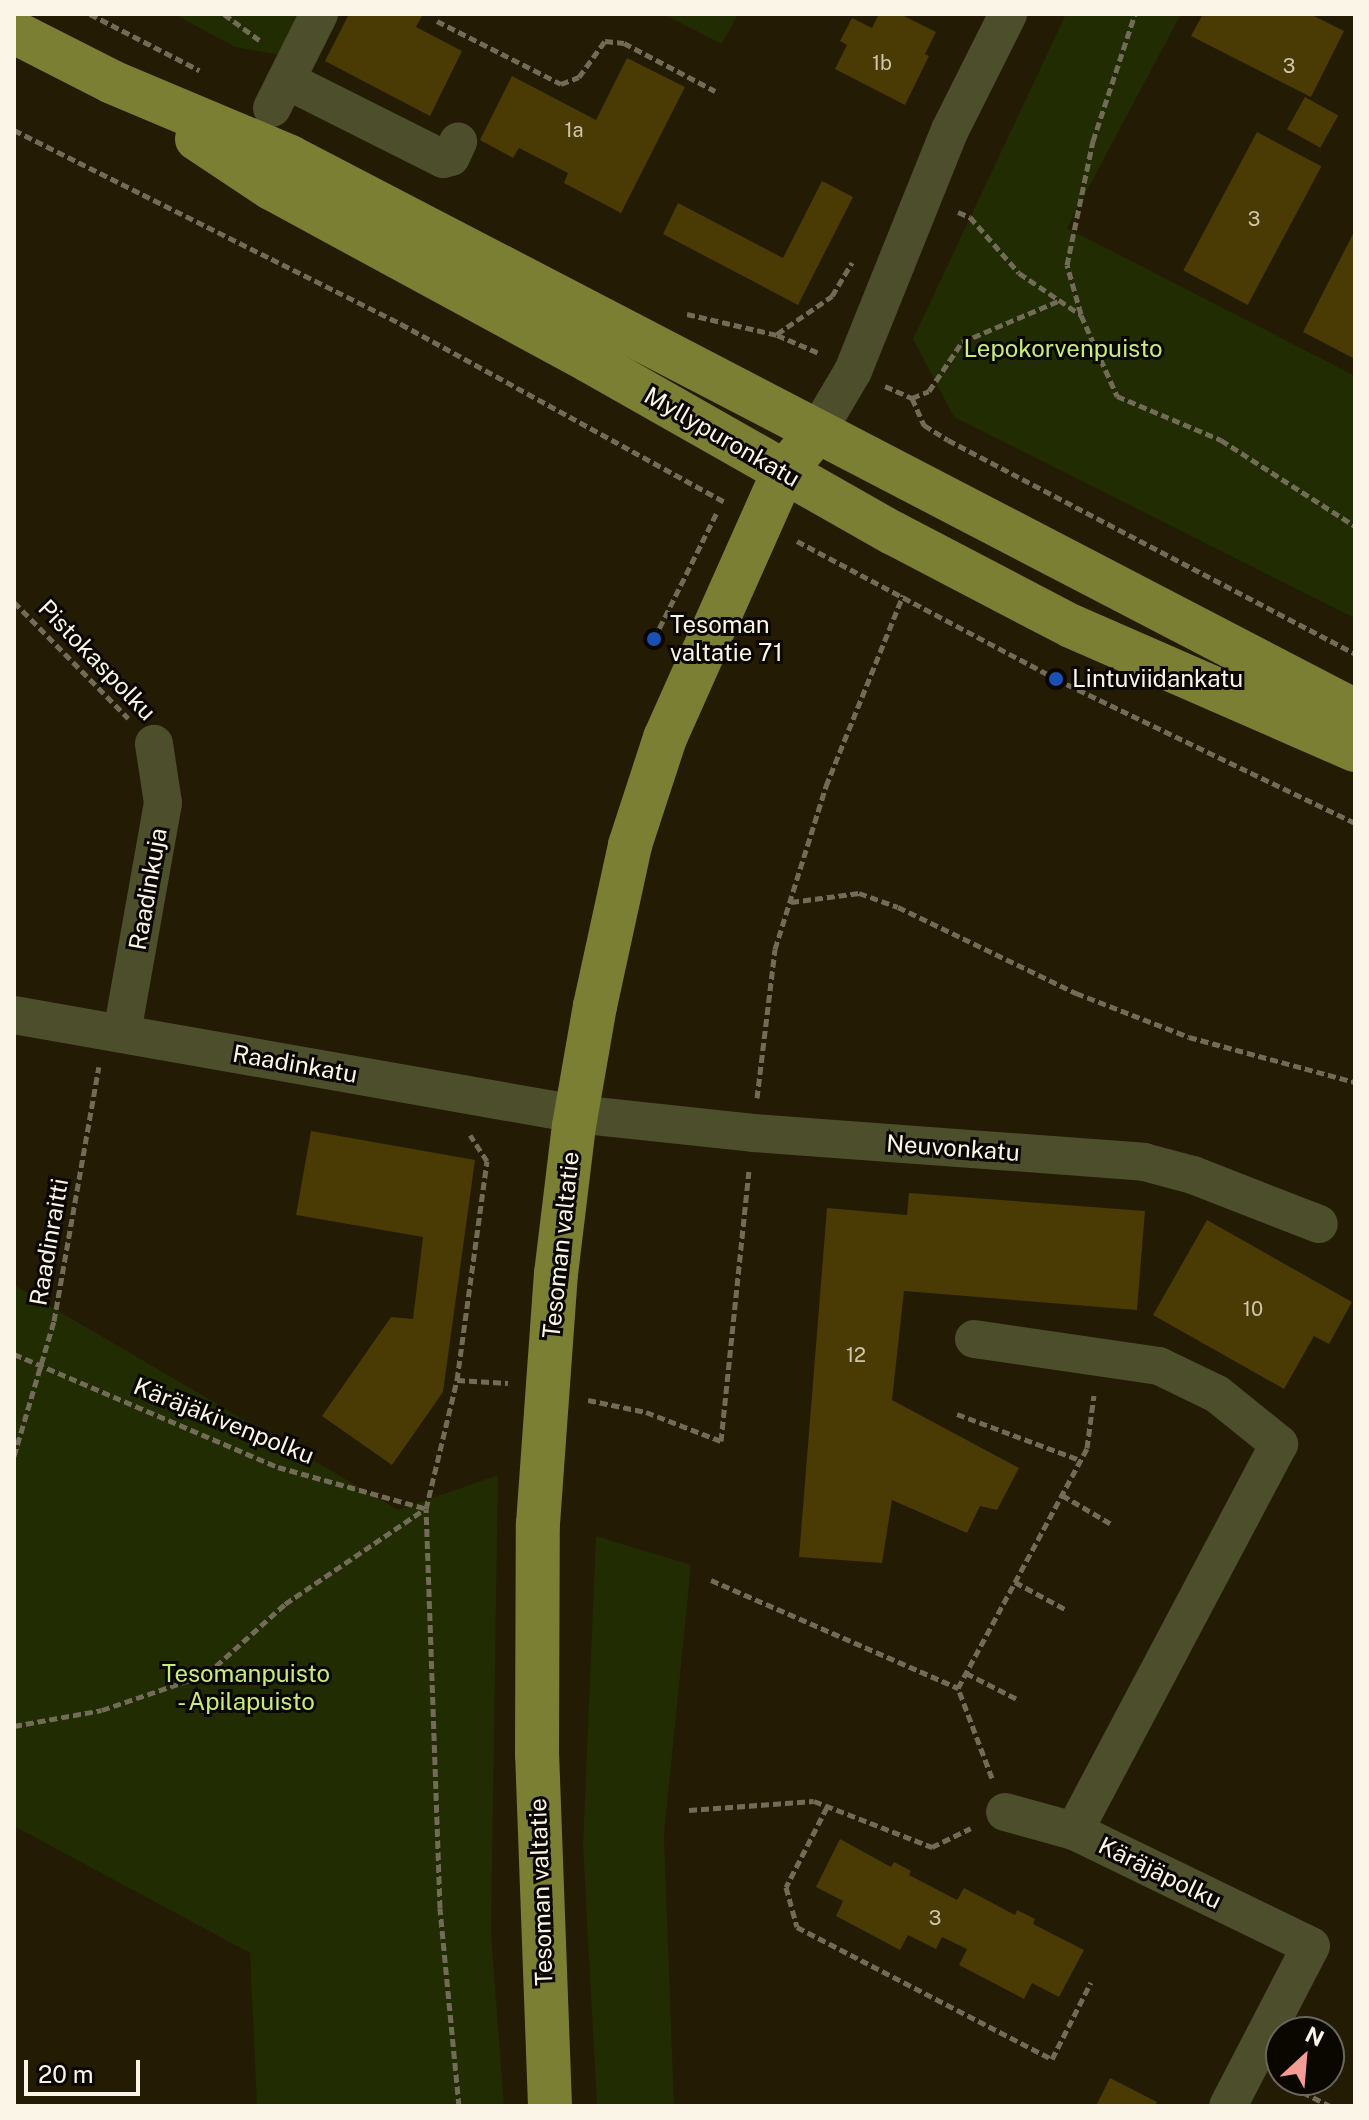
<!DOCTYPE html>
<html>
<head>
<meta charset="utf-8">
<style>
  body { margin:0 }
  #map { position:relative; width:1369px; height:2120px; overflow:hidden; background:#231b04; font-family:"Public Sans",sans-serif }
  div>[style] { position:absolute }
  .green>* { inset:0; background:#212c02 }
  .building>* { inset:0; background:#4a3a04; transform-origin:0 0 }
  .path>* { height:5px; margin-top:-2.5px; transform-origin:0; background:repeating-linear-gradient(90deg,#726b57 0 8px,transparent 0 12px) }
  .minor>* { height:38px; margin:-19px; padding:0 19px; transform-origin:19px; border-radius:19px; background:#4c4e2c }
  .major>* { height:44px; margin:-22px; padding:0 22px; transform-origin:22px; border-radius:22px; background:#7b7f34 }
  .dots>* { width:22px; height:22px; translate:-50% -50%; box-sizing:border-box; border:4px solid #0a0701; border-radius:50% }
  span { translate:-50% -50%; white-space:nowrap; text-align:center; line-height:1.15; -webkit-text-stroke:6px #0a0701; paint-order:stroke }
  .number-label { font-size:20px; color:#cec6ae }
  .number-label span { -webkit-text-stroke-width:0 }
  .park-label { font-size:24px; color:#c8ec7b }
  .street-label { font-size:24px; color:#faf5e6 }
  .poi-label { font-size:24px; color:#faf5e6 }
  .left { translate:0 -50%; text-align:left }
  .frame { position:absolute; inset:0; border:16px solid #faf5e6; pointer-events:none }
  .north { position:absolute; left:1265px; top:2016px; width:80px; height:80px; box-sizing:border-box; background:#0a0701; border:2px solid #6a665d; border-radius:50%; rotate:26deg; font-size:22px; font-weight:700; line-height:32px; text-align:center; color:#faf5e6 }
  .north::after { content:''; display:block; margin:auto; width:28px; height:36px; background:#f59c96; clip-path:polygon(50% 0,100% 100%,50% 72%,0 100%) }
  .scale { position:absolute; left:24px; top:2060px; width:116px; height:36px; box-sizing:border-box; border:4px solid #faf5e6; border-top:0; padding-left:10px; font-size:24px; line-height:28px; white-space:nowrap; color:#faf5e6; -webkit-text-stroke:6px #0a0701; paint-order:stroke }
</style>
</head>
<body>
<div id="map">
  <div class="green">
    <i style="clip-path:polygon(174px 14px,301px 14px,280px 55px,235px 47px)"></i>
    <i style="clip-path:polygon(663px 14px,738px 14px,722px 44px)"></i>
    <i style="clip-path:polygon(1066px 14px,1181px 14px,1067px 228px,1355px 376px,1355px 618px,954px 417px,913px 339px)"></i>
    <i style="clip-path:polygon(14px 1285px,398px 1510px,498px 1475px,491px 1933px,504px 2106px,257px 2106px,250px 1953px,14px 1826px)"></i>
    <i style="clip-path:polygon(596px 1536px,691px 1565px,664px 1835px,674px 2106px,597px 2106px,583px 1846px)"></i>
  </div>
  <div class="building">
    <i style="clip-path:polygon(349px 14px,423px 14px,416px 27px,462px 51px,430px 116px,325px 61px)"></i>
    <i style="clip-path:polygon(879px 14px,900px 14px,936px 32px,925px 54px,929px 56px,905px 105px,835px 69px,847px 45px,840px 41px,852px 18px,872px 28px)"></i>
    <i style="clip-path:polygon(1203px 14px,1310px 14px,1344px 31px,1311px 97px,1191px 36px)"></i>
    <i style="clip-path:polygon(627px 58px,685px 87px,621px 213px,564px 183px,568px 173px,519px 148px,513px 158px,480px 140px,512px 76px,596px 120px)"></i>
    <i style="left:1305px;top:97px;width:38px;height:37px;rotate:29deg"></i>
    <i style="left:1257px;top:132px;width:73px;height:157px;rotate:28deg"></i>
    <i style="clip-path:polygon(822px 181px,853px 197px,798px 305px,663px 234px,678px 203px,783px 258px)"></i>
    <i style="clip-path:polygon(1355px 230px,1355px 359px,1303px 332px)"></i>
    <i style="clip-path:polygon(311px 1131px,475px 1160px,443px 1392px,392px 1465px,322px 1416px,391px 1317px,413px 1319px,423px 1237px,296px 1215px)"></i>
    <i style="clip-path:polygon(909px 1193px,1145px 1211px,1137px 1310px,904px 1291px,892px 1400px,1019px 1468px,997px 1510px,980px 1506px,967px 1533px,892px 1500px,882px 1563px,799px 1557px,827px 1208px,907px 1215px)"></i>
    <i style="clip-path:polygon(1207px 1220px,1352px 1302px,1329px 1344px,1314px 1336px,1284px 1389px,1153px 1315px)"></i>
    <i style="clip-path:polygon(840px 1839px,891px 1867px,894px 1862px,911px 1871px,909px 1875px,957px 1900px,964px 1888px,1015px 1915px,1017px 1910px,1035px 1919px,1033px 1924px,1084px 1950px,1059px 1997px,1032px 1983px,1024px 1999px,959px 1965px,967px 1949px,942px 1937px,936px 1949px,908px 1935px,900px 1950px,836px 1916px,843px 1901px,816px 1887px)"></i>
    <i style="clip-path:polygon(1110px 2078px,1157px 2102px,1155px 2106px,1096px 2106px)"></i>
  </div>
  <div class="path">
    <i style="left:90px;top:14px;width:123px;rotate:27.2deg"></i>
    <i style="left:224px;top:14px;width:47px;rotate:36.4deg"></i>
    <i style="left:437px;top:21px;width:139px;rotate:26.9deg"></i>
    <i style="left:561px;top:84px;width:19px;rotate:-21deg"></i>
    <i style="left:579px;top:77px;width:44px;rotate:-54.2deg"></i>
    <i style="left:605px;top:41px;width:19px;rotate:6deg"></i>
    <i style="left:624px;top:43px;width:103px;rotate:27.8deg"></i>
    <i style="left:14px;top:130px;width:433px;rotate:26.6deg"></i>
    <i style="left:401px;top:324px;width:370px;rotate:28.8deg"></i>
    <i style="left:958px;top:212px;width:13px;rotate:23deg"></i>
    <i style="left:970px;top:217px;width:74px;rotate:48.8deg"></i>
    <i style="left:1019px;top:273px;width:75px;rotate:34.1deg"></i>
    <i style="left:1081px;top:315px;width:89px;rotate:66deg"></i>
    <i style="left:1117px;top:396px;width:113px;rotate:22.9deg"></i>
    <i style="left:1221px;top:440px;width:159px;rotate:32.7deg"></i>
    <i style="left:687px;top:314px;width:92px;rotate:13.1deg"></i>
    <i style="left:777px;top:335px;width:46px;rotate:23.2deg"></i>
    <i style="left:1081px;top:314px;width:51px;rotate:-105.9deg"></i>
    <i style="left:1067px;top:265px;width:127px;rotate:-78.2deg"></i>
    <i style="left:1093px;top:141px;width:134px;rotate:-71.7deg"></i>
    <i style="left:777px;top:334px;width:67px;rotate:-34.6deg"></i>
    <i style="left:832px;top:296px;width:39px;rotate:-59deg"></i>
    <i style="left:885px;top:386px;width:30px;rotate:24deg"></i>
    <i style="left:912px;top:398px;width:30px;rotate:66deg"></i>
    <i style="left:924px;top:425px;width:28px;rotate:32deg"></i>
    <i style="left:948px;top:440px;width:460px;rotate:27.7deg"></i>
    <i style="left:912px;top:398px;width:18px;rotate:-22deg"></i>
    <i style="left:929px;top:391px;width:59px;rotate:-56deg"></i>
    <i style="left:962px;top:342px;width:104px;rotate:-23.1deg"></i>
    <i style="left:797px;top:541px;width:293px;rotate:28deg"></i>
    <i style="left:1056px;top:679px;width:332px;rotate:25.7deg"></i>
    <i style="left:14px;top:602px;width:163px;rotate:45.5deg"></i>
    <i style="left:654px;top:639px;width:142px;rotate:-63.6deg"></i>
    <i style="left:791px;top:902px;width:69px;rotate:-7.5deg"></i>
    <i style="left:859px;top:893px;width:41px;rotate:19.7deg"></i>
    <i style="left:898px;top:907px;width:198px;rotate:25.8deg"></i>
    <i style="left:1076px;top:993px;width:121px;rotate:21.3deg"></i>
    <i style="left:1189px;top:1037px;width:172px;rotate:15.2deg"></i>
    <i style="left:757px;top:1098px;width:150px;rotate:-83.1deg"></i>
    <i style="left:775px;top:949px;width:171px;rotate:-72.6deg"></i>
    <i style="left:826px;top:786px;width:206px;rotate:-68deg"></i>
    <i style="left:14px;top:1354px;width:287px;rotate:23.2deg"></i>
    <i style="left:278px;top:1467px;width:152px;rotate:15.7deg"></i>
    <i style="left:457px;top:1380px;width:51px;rotate:3.4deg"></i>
    <i style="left:588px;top:1400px;width:59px;rotate:11.7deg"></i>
    <i style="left:646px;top:1412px;width:80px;rotate:21.1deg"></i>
    <i style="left:721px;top:1441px;width:271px;rotate:-84.1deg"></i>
    <i style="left:957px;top:1414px;width:131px;rotate:20.5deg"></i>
    <i style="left:14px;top:1456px;width:141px;rotate:-73.5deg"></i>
    <i style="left:54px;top:1321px;width:258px;rotate:-80deg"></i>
    <i style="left:1062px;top:1495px;width:59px;rotate:30.5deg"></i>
    <i style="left:711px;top:1580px;width:270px;rotate:23.6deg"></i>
    <i style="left:1015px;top:1582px;width:57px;rotate:28.4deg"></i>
    <i style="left:966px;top:1673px;width:59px;rotate:27deg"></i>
    <i style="left:14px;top:1726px;width:89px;rotate:-10.3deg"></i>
    <i style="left:102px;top:1710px;width:111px;rotate:-18.9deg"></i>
    <i style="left:207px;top:1674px;width:105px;rotate:-41.9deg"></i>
    <i style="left:285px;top:1604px;width:169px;rotate:-34.2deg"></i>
    <i style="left:992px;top:1778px;width:96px;rotate:-110.7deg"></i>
    <i style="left:958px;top:1688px;width:272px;rotate:-61.7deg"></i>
    <i style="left:1087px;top:1448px;width:53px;rotate:-82.5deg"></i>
    <i style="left:827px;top:1807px;width:90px;rotate:117.1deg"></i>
    <i style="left:786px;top:1887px;width:41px;rotate:74.6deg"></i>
    <i style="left:797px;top:1927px;width:287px;rotate:27.4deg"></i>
    <i style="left:1052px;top:2059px;width:86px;rotate:-63.1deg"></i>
    <i style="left:689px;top:1810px;width:125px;rotate:-4.1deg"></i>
    <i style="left:814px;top:1801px;width:127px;rotate:21.3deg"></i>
    <i style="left:932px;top:1847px;width:43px;rotate:-26deg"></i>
    <i style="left:1281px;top:2081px;width:55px;rotate:27deg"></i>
    <i style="left:459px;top:2106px;width:199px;rotate:-95.5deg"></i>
    <i style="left:440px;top:1908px;width:399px;rotate:-92deg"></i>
    <i style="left:426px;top:1509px;width:133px;rotate:-76.5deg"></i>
    <i style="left:457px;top:1380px;width:221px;rotate:-82.2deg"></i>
    <i style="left:487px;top:1161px;width:31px;rotate:-123deg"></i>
  </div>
  <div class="minor">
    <i style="left:286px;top:80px;width:176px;rotate:26.7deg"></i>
    <i style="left:443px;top:159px;width:8px;rotate:-14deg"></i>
    <i style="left:451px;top:157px;width:17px;rotate:-65deg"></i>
    <i style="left:272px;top:108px;width:105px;rotate:-63.4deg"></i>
    <i style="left:817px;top:432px;width:71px;rotate:-59.5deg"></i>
    <i style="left:853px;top:371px;width:260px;rotate:-68.1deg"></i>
    <i style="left:950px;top:130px;width:130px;rotate:-63.4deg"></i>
    <i style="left:14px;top:1015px;width:571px;rotate:9.99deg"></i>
    <i style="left:576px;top:1114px;width:178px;rotate:6.1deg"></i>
    <i style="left:753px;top:1133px;width:392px;rotate:4.2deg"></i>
    <i style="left:1144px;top:1162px;width:51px;rotate:14.9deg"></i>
    <i style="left:1193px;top:1175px;width:135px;rotate:21.3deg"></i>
    <i style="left:122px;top:1033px;width:234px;rotate:-79.9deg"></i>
    <i style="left:163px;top:803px;width:60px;rotate:-98.7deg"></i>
    <i style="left:974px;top:1339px;width:187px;rotate:8.3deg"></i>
    <i style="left:1159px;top:1366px;width:64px;rotate:25.8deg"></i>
    <i style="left:1217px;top:1394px;width:80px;rotate:38.9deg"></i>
    <i style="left:1279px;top:1444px;width:438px;rotate:117.9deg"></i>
    <i style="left:1005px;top:1812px;width:72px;rotate:15.4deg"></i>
    <i style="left:1074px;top:1831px;width:263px;rotate:25.9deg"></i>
    <i style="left:1311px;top:1946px;width:180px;rotate:117.4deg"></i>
  </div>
  <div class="major">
    <i style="left:14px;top:32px;width:110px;rotate:27deg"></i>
    <i style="left:112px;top:82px;width:193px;rotate:22.8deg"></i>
    <i style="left:290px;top:157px;width:1200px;rotate:27.48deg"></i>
    <i style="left:197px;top:139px;width:89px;rotate:33.5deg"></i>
    <i style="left:271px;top:188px;width:361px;rotate:28.5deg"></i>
    <i style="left:588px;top:360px;width:351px;rotate:29.6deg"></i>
    <i style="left:893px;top:533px;width:201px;rotate:27.6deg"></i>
    <i style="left:1071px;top:626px;width:310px;rotate:23.6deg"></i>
    <i style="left:550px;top:2106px;width:351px;rotate:-92.1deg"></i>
    <i style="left:537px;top:1755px;width:231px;rotate:-89.8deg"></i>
    <i style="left:538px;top:1524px;width:251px;rotate:-85.9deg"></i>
    <i style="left:556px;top:1274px;width:149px;rotate:-83.1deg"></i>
    <i style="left:574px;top:1126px;width:122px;rotate:-80.1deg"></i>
    <i style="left:595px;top:1006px;width:165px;rotate:-77.7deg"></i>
    <i style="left:630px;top:845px;width:113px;rotate:-71.9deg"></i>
    <i style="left:665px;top:738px;width:290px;rotate:-66deg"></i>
    <i style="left:783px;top:473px;width:53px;rotate:-50.3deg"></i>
  </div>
  <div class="dots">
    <i style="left:654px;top:639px;background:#1a4fb4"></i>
    <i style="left:1056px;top:679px;background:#1a4fb4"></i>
  </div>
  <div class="number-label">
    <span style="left:882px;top:63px">1b</span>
    <span style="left:1289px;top:66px">3</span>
    <span style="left:574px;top:130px">1a</span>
    <span style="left:1254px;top:219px">3</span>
    <span style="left:1253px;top:1309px">10</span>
    <span style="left:856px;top:1355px">12</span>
    <span style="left:935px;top:1918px">3</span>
  </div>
  <div class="park-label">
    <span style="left:1063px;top:349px">Lepokorvenpuisto</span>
    <span style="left:246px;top:1688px">Tesomanpuisto<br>- Apilapuisto</span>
  </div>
  <div class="street-label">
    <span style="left:722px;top:437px;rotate:30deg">Myllypuronkatu</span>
    <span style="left:97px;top:660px;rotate:46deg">Pistokaspolku</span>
    <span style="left:148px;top:889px;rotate:-80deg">Raadinkuja</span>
    <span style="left:295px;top:1064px;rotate:10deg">Raadinkatu</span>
    <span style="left:953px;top:1148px;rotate:4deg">Neuvonkatu</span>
    <span style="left:49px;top:1242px;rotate:-80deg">Raadinraitti</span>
    <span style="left:561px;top:1245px;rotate:-84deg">Tesoman valtatie</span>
    <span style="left:224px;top:1421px;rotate:22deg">Käräjäkivenpolku</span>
    <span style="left:1160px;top:1873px;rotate:26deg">Käräjäpolku</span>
    <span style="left:541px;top:1892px;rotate:-92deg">Tesoman valtatie</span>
  </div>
  <div class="poi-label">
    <span class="left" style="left:670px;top:639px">Tesoman<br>valtatie 71</span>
    <span class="left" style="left:1072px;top:679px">Lintuviidankatu</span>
  </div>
  <div class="frame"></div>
  <div class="north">N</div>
  <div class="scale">20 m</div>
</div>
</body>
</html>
